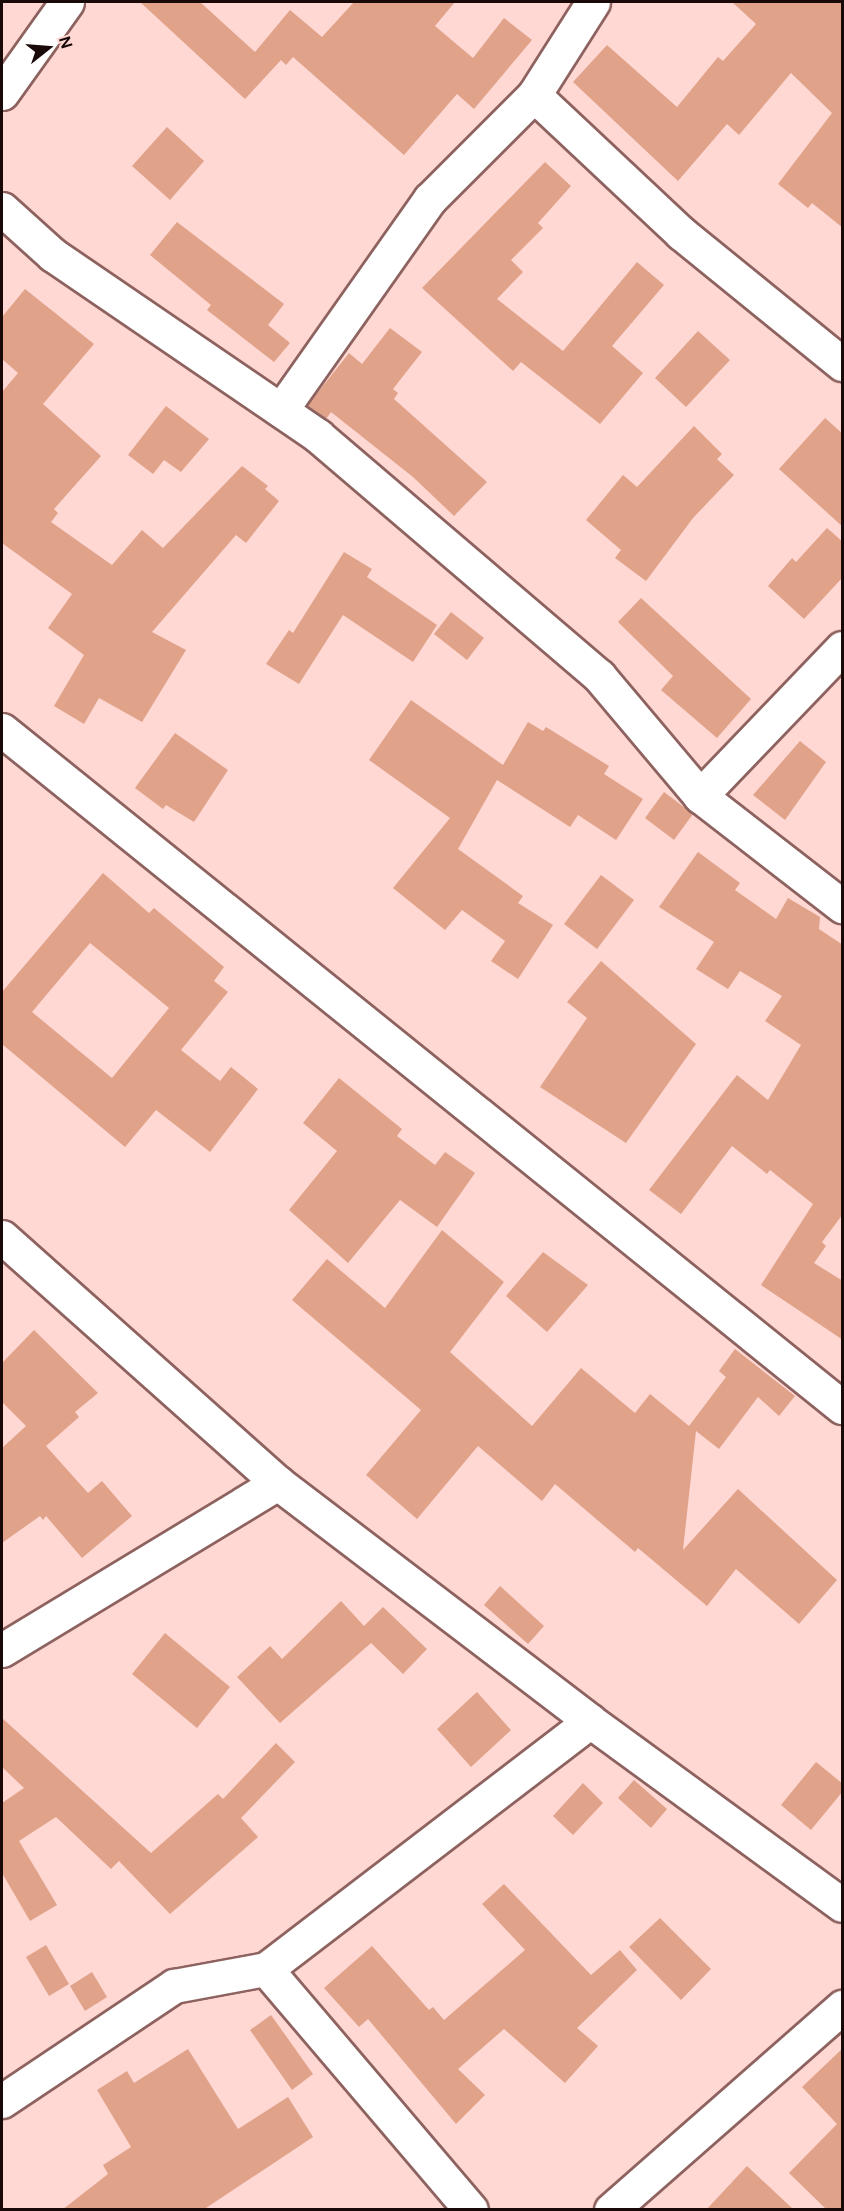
<!DOCTYPE html>
<style>
body{margin:0}
#map{position:relative;width:844px;height:2211px;overflow:hidden;background:#ffd7d3;font-family:"DM Sans",sans-serif}
div>[style]{position:absolute}
.building>*{inset:0;background:#e0a38a}
.roads{filter:drop-shadow(2px 0 #8d625f) drop-shadow(-2px 0 #8d625f) drop-shadow(0 2px #8d625f) drop-shadow(0 -2px #8d625f)}
.minor>*{height:33px;margin:-16.5px;padding:0 16.5px;transform-origin:16.5px;border-radius:16.5px;background:#fff}
span{translate:-50% -50%;white-space:nowrap;text-align:center;line-height:1.15;-webkit-text-stroke:6px #ffd7d3;paint-order:stroke}
.frame{position:absolute;inset:0;border:3px solid #190908;pointer-events:none}
.north{position:absolute;left:18px;top:18px;width:60px;height:60px;-webkit-text-stroke:4px #ffd7d3;paint-order:stroke;rotate:73deg;font-size:16px;font-weight:700;line-height:24px;text-align:center;color:#190908}
.north::after{content:'';display:block;margin:auto;width:21px;height:27px;background:#190908;clip-path:polygon(50% 0,100% 100%,50% 72%,0 100%)}
</style>
<div id="map">
<div class="building">
<i style="clip-path:polygon(140px 2px,200px 2px,255px 52px,290px 10px,322px 37px,354px 2px,455px 2px,435px 26px,473px 58px,504px 18px,532px 40px,474px 109px,457px 94px,404px 155px,293px 57px,286px 65px,281px 60px,245px 99px)"></i>
<i style="clip-path:polygon(732px 2px,843px 2px,843px 228px,812px 203px,808px 208px,778px 184px,832px 113px,791px 73px,739px 135px,727px 124px,678px 181px,573px 82px,607px 45px,677px 107px,718px 57px,723px 61px,756px 24px)"></i>
<i style="clip-path:polygon(167px 127px,204px 161px,170px 200px,132px 166px)"></i>
<i style="clip-path:polygon(545px 162px,571px 186px,538px 223px,543px 228px,511px 260px,523px 272px,497px 299px,563px 351px,637px 262px,664px 285px,612px 346px,643px 373px,600px 424px,521px 362px,513px 371px,422px 288px)"></i>
<i style="clip-path:polygon(177px 222px,284px 304px,268px 325px,290px 343px,274px 362px,207px 310px,211px 305px,150px 255px)"></i>
<i style="clip-path:polygon(25px 289px,94px 344px,43px 404px,101px 456px,54px 509px,58px 513px,51px 522px,112px 565px,142px 530px,163px 548px,242px 466px,268px 486px,265px 489px,279px 501px,246px 543px,236px 535px,152px 632px,186px 650px,142px 722px,99px 698px,84px 724px,54px 706px,84px 655px,48px 628px,72px 594px,2px 543px,2px 392px,18px 373px,2px 359px,2px 317px)"></i>
<i style="clip-path:polygon(390px 328px,422px 352px,393px 389px,398px 393px,394px 399px,487px 482px,454px 516px,413px 477px,331px 412px,326px 419px,307px 406px,349px 353px,362px 364px)"></i>
<i style="clip-path:polygon(698px 331px,730px 360px,686px 407px,655px 378px)"></i>
<i style="clip-path:polygon(166px 406px,209px 439px,181px 472px,164px 460px,153px 474px,128px 455px)"></i>
<i style="clip-path:polygon(825px 418px,843px 434px,843px 527px,779px 469px)"></i>
<i style="clip-path:polygon(694px 426px,722px 454px,717px 459px,734px 475px,693px 518px,646px 581px,615px 558px,621px 550px,586px 520px,623px 475px,637px 487px)"></i>
<i style="clip-path:polygon(827px 528px,843px 542px,843px 577px,804px 619px,768px 586px,792px 558px,796px 562px)"></i>
<i style="clip-path:polygon(344px 552px,372px 569px,367px 577px,437px 625px,413px 662px,343px 615px,299px 684px,266px 664px,289px 630px,293px 633px)"></i>
<i style="clip-path:polygon(641px 598px,751px 699px,717px 738px,661px 690px,673px 676px,618px 622px)"></i>
<i style="clip-path:polygon(451px 612px,484px 638px,467px 660px,434px 634px)"></i>
<i style="clip-path:polygon(411px 700px,503px 765px,528px 722px,543px 731px,546px 727px,609px 766px,604px 774px,643px 799px,616px 840px,578px 815px,570px 827px,497px 780px,458px 849px,523px 896px,518px 903px,553px 925px,518px 979px,491px 961px,505px 941px,462px 910px,445px 930px,393px 888px,450px 818px,369px 760px)"></i>
<i style="clip-path:polygon(175px 733px,228px 770px,194px 822px,166px 805px,163px 809px,135px 788px)"></i>
<i style="clip-path:polygon(800px 741px,826px 762px,785px 820px,753px 795px)"></i>
<i style="clip-path:polygon(664px 792px,693px 814px,674px 840px,645px 818px)"></i>
<i style="clip-path:polygon(698px 852px,740px 883px,735px 890px,776px 919px,788px 898px,820px 917px,819px 929px,843px 945px,843px 1214px,822px 1242px,826px 1246px,814px 1263px,843px 1281px,843px 1340px,761px 1285px,813px 1204px,770px 1170px,767px 1174px,732px 1146px,681px 1214px,649px 1190px,737px 1075px,768px 1100px,801px 1045px,765px 1021px,782px 996px,740px 971px,728px 989px,696px 969px,714px 942px,659px 907px)"></i>
<i style="clip-path:polygon(evenodd,103px 873px,149px 913px,154px 908px,224px 967px,214px 981px,228px 992px,181px 1050px,220px 1081px,231px 1067px,258px 1089px,210px 1152px,156px 1110px,125px 1147px,2px 1044px,2px 992px,103px 873px,90px 943px,169px 1008px,112px 1078px,32px 1012px,90px 943px)"></i>
<i style="clip-path:polygon(601px 875px,634px 900px,597px 949px,564px 924px)"></i>
<i style="clip-path:polygon(601px 961px,696px 1044px,626px 1143px,540px 1087px,587px 1018px,567px 1002px)"></i>
<i style="clip-path:polygon(339px 1078px,402px 1129px,397px 1136px,435px 1165px,445px 1152px,475px 1173px,437px 1227px,400px 1200px,348px 1263px,289px 1210px,337px 1151px,303px 1123px)"></i>
<i style="clip-path:polygon(442px 1230px,504px 1282px,450px 1352px,532px 1426px,581px 1368px,635px 1413px,650px 1394px,689px 1426px,726px 1377px,719px 1371px,735px 1349px,795px 1396px,779px 1416px,758px 1397px,719px 1449px,696px 1431px,683px 1550px,738px 1489px,837px 1580px,799px 1624px,736px 1569px,707px 1606px,638px 1548px,635px 1552px,555px 1484px,542px 1501px,478px 1446px,417px 1519px,366px 1475px,421px 1410px,292px 1300px,327px 1259px,385px 1308px)"></i>
<i style="clip-path:polygon(543px 1252px,588px 1285px,547px 1332px,506px 1296px)"></i>
<i style="clip-path:polygon(34px 1330px,98px 1393px,75px 1412px,79px 1417px,46px 1446px,88px 1493px,102px 1481px,132px 1516px,82px 1558px,46px 1516px,43px 1520px,40px 1516px,2px 1543px,2px 1448px,26px 1426px,2px 1402px,2px 1363px)"></i>
<i style="clip-path:polygon(500px 1586px,544px 1626px,528px 1644px,484px 1605px)"></i>
<i style="clip-path:polygon(341px 1601px,364px 1626px,383px 1607px,427px 1649px,403px 1674px,371px 1643px,280px 1723px,237px 1677px,270px 1646px,282px 1659px)"></i>
<i style="clip-path:polygon(165px 1633px,230px 1687px,197px 1728px,132px 1674px)"></i>
<i style="clip-path:polygon(477px 1692px,511px 1730px,471px 1767px,437px 1729px)"></i>
<i style="clip-path:polygon(2px 1718px,151px 1853px,218px 1794px,223px 1799px,276px 1743px,295px 1762px,241px 1818px,258px 1837px,170px 1914px,119px 1861px,111px 1869px,56px 1817px,19px 1841px,57px 1905px,30px 1921px,2px 1873px,2px 1803px,24px 1788px,2px 1767px)"></i>
<i style="clip-path:polygon(816px 1762px,843px 1784px,843px 1791px,811px 1830px,781px 1805px)"></i>
<i style="clip-path:polygon(634px 1780px,667px 1809px,651px 1828px,618px 1798px)"></i>
<i style="clip-path:polygon(583px 1783px,603px 1803px,573px 1835px,553px 1816px)"></i>
<i style="clip-path:polygon(504px 1884px,591px 1975px,620px 1950px,637px 1970px,577px 2028px,598px 2046px,565px 2083px,504px 2029px,458px 2069px,485px 2095px,456px 2124px,368px 2019px,359px 2027px,324px 1988px,372px 1946px,429px 2010px,433px 2007px,444px 2020px,525px 1950px,482px 1904px)"></i>
<i style="clip-path:polygon(660px 1918px,711px 1969px,681px 2000px,629px 1947px)"></i>
<i style="clip-path:polygon(46px 1945px,69px 1984px,49px 1996px,26px 1957px)"></i>
<i style="clip-path:polygon(92px 1972px,107px 1997px,85px 2011px,70px 1986px)"></i>
<i style="clip-path:polygon(271px 2015px,313px 2074px,292px 2090px,250px 2030px)"></i>
<i style="clip-path:polygon(843px 2048px,843px 2210px,827px 2210px,789px 2173px,837px 2124px,802px 2087px)"></i>
<i style="clip-path:polygon(188px 2049px,238px 2129px,288px 2097px,313px 2137px,203px 2210px,62px 2210px,108px 2174px,103px 2165px,131px 2147px,97px 2090px,127px 2071px,134px 2083px)"></i>
<i style="clip-path:polygon(747px 2166px,794px 2210px,706px 2210px)"></i>
</div>
<div class="roads">
<div class="minor">
<i style="left:2px;top:93px;width:112px;rotate:-54.5deg"></i>
<i style="left:534px;top:95px;width:202px;rotate:43.2deg"></i>
<i style="left:681px;top:233px;width:208px;rotate:39.1deg"></i>
<i style="left:2px;top:209px;width:69px;rotate:42deg"></i>
<i style="left:53px;top:255px;width:321px;rotate:34.3deg"></i>
<i style="left:318px;top:436px;width:370px;rotate:40.5deg"></i>
<i style="left:599px;top:676px;width:157px;rotate:49.9deg"></i>
<i style="left:700px;top:796px;width:180px;rotate:37.8deg"></i>
<i style="left:281px;top:410px;width:258px;rotate:-54.8deg"></i>
<i style="left:430px;top:199px;width:147px;rotate:-45deg"></i>
<i style="left:534px;top:95px;width:110px;rotate:-57.6deg"></i>
<i style="left:2px;top:730px;width:1079px;rotate:38.87deg"></i>
<i style="left:700px;top:796px;width:205px;rotate:-46.2deg"></i>
<i style="left:2px;top:1237px;width:370px;rotate:41.7deg"></i>
<i style="left:278px;top:1483px;width:392px;rotate:37.3deg"></i>
<i style="left:590px;top:1721px;width:312px;rotate:36.1deg"></i>
<i style="left:2px;top:1650px;width:323px;rotate:-31.2deg"></i>
<i style="left:266px;top:1969px;width:316px;rotate:49.6deg"></i>
<i style="left:2px;top:2101px;width:207px;rotate:-33.8deg"></i>
<i style="left:174px;top:1986px;width:94px;rotate:-10.5deg"></i>
<i style="left:266px;top:1969px;width:408px;rotate:-37.4deg"></i>
<i style="left:611px;top:2210px;width:308px;rotate:-41.3deg"></i>
</div>
</div>
<div class="frame"></div>
<div class="north">N</div>
</div>
